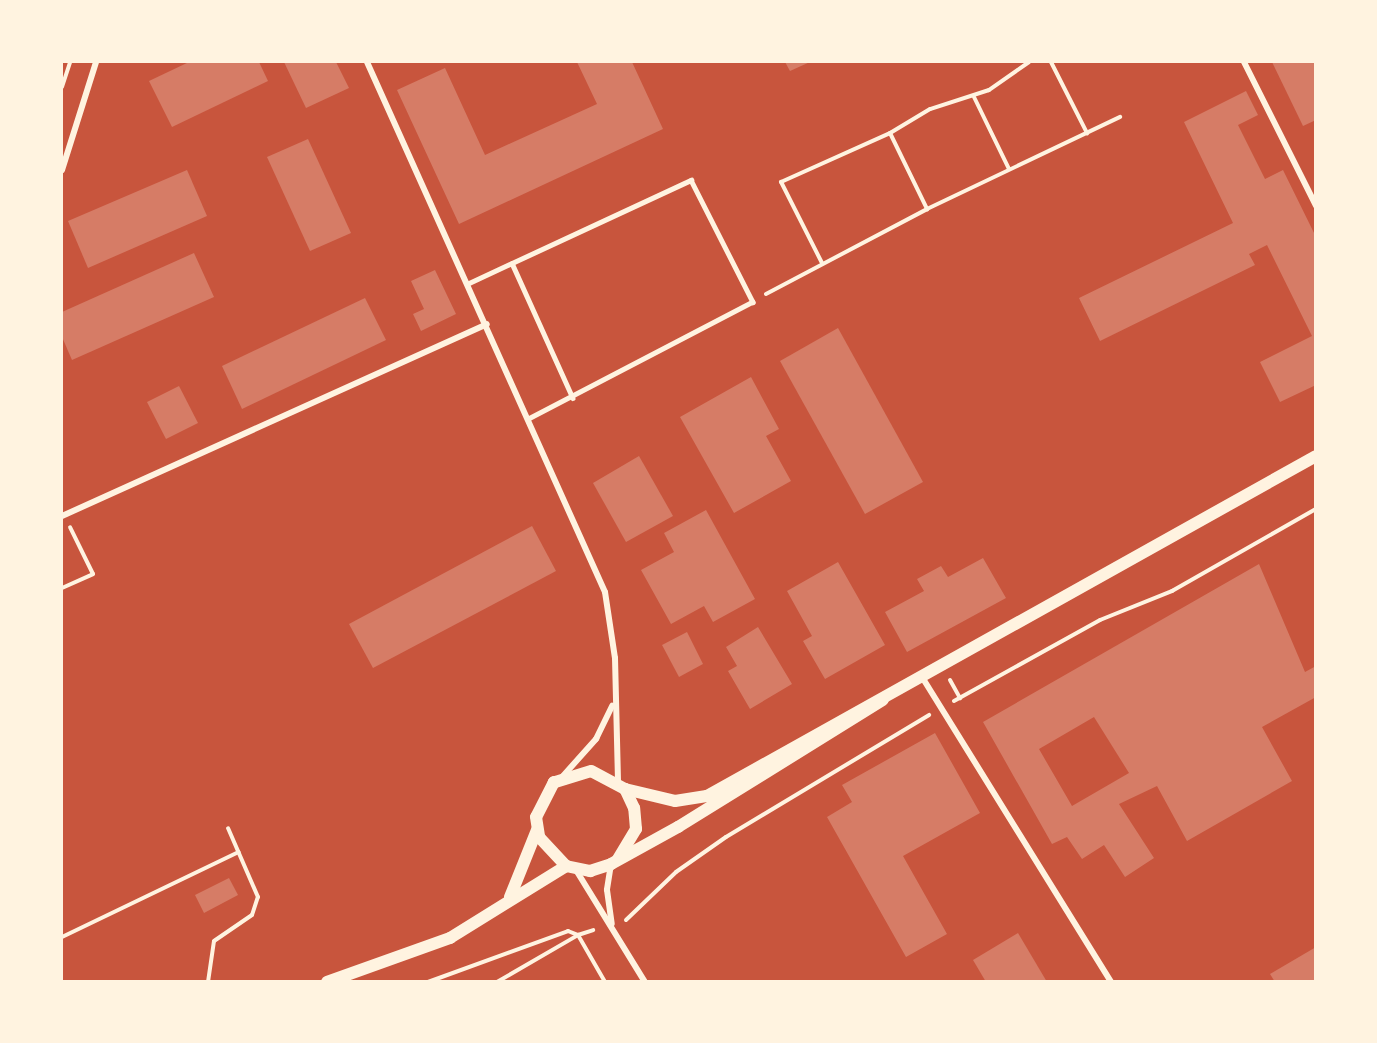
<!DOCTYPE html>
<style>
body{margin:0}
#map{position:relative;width:1377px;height:1043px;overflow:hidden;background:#c8553d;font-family:"Archivo Narrow",sans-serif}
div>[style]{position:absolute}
.building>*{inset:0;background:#d67c66}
.path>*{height:4px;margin:-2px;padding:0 2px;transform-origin:2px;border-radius:2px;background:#fff3e0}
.service>*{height:4.5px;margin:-2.25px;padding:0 2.25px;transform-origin:2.25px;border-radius:2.25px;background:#fff3e0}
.minor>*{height:6px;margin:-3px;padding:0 3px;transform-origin:3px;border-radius:3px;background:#fff3e0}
.secondary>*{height:12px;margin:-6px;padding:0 6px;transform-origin:6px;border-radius:6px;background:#fff3e0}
span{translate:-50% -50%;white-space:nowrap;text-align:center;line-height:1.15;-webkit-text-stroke:6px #fff3e0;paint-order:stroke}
.frame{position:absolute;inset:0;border:63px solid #fff3e0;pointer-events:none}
</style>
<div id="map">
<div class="building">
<i style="clip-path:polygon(189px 62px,259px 62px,268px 81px,172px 127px,149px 81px)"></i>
<i style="clip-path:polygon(284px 62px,336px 62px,349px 88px,306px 108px)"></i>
<i style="clip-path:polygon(577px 62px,632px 62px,663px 129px,459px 224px,397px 90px,445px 68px,485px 155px,597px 104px)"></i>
<i style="clip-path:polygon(785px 62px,810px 62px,790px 71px)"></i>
<i style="clip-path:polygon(1272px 62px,1316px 62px,1316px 120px,1303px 126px)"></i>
<i style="clip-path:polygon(1246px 91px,1258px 115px,1238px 125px,1265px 179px,1283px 170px,1316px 237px,1316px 385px,1280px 402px,1260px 362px,1312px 336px,1267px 245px,1249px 254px,1255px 265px,1100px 341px,1079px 298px,1233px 223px,1184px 122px)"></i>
<i style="clip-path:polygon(308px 139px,351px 233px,310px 251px,267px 157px)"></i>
<i style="clip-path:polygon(187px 170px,207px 216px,88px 268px,68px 221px)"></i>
<i style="clip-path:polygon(194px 253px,214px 297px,72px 360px,62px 337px,62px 312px)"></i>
<i style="clip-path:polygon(435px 270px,456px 314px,421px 331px,413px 314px,424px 309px,411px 281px)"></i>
<i style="clip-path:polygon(365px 298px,386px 340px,242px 409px,222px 366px)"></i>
<i style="clip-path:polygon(838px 328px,923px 482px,865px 514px,780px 361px)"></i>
<i style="clip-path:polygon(751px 377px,779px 429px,766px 436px,791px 481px,734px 513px,680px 417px)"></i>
<i style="clip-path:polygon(179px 386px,198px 423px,166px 439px,147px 402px)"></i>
<i style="clip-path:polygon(639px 456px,673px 516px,626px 542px,593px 483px)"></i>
<i style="clip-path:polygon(706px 510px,755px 599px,713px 622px,704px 606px,671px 624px,641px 570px,674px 552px,664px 533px)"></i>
<i style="clip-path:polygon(532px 526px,556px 571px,373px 668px,349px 624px)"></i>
<i style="clip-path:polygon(983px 558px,1006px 598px,907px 652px,885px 612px,924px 591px,917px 579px,941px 566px,948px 577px)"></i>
<i style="clip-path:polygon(838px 562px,885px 645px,825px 679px,803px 641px,812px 636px,787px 591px)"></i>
<i style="clip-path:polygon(evenodd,1259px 564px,1305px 672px,1316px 666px,1316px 697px,1262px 727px,1292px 781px,1187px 841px,1157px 786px,1119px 804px,1154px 858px,1125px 877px,1104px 845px,1082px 859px,1067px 837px,1052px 844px,983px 722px,1259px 564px,1094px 717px,1129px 773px,1072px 806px,1039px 749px,1094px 717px)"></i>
<i style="clip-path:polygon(758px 627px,792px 684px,750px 709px,728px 671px,737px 666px,726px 647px)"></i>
<i style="clip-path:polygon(687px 632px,703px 664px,679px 677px,662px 645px)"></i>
<i style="clip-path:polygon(935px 733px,980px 813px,903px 856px,947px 934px,906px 957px,827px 817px,852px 802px,842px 785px)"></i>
<i style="clip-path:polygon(229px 878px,238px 895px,204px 913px,195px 895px)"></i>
<i style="clip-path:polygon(1018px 933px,1047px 982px,986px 982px,973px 960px)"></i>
<i style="clip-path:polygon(1316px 947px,1316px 981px,1275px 982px,1270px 974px)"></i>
</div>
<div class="path">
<i style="left:1029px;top:62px;width:49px;rotate:145deg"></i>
<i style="left:989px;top:90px;width:62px;rotate:162.1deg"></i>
<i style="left:930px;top:109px;width:47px;rotate:149deg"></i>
<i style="left:890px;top:133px;width:85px;rotate:64deg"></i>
<i style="left:927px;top:209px;width:214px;rotate:-25.5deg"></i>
<i style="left:1051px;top:62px;width:80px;rotate:63.1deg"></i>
<i style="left:62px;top:87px;width:26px;rotate:-72deg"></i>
<i style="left:974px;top:97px;width:80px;rotate:64.1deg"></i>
<i style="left:822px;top:263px;width:91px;rotate:-116.8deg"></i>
<i style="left:781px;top:182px;width:120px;rotate:-24.2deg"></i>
<i style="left:766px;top:294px;width:182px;rotate:-27.8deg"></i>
<i style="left:62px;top:588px;width:34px;rotate:-24deg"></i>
<i style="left:93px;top:574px;width:52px;rotate:-116.1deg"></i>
<i style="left:950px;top:680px;width:21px;rotate:61deg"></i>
<i style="left:954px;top:701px;width:167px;rotate:-29deg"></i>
<i style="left:1100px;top:620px;width:78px;rotate:-21.9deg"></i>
<i style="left:1172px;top:591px;width:166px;rotate:-29.7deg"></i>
<i style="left:626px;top:920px;width:69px;rotate:-43.8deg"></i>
<i style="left:676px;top:872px;width:61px;rotate:-35deg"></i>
<i style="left:726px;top:837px;width:237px;rotate:-31deg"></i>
<i style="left:62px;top:937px;width:196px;rotate:-25.7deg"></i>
<i style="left:208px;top:982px;width:41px;rotate:-81.7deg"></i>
<i style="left:214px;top:941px;width:46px;rotate:-34.4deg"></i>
<i style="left:252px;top:915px;width:19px;rotate:-72deg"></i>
<i style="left:258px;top:897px;width:75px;rotate:-113.5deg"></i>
<i style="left:428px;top:982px;width:149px;rotate:-20deg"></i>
<i style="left:568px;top:931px;width:11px;rotate:22deg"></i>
<i style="left:578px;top:935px;width:16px;rotate:-18deg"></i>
<i style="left:497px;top:982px;width:94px;rotate:-30.1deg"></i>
<i style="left:578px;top:935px;width:54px;rotate:60.1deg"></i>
</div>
<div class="service">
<i style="left:512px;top:263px;width:148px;rotate:65.7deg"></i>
<i style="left:469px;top:283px;width:245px;rotate:-24.9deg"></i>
<i style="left:691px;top:180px;width:137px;rotate:63.1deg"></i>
<i style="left:753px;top:302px;width:251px;rotate:152.5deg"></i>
</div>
<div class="minor">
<i style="left:367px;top:62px;width:581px;rotate:65.82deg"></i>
<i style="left:605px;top:592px;width:67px;rotate:81.4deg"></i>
<i style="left:615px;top:658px;width:123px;rotate:88.6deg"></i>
<i style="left:1244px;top:62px;width:161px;rotate:63.4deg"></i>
<i style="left:62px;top:170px;width:113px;rotate:-72.5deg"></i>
<i style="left:62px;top:516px;width:466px;rotate:-24.3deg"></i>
<i style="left:922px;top:677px;width:359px;rotate:58.2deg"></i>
<i style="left:563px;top:776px;width:50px;rotate:-48.3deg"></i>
<i style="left:596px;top:739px;width:37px;rotate:-64deg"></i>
<i style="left:611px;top:864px;width:26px;rotate:99deg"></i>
<i style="left:607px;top:890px;width:34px;rotate:82deg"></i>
<i style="left:576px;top:870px;width:132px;rotate:58.4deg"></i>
</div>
<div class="secondary">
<i style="left:625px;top:789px;width:51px;rotate:13.5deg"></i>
<i style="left:675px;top:801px;width:32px;rotate:-9deg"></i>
<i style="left:707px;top:796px;width:697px;rotate:-29.17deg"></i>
<i style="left:618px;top:859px;width:35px;rotate:-59deg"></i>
<i style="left:636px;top:829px;width:21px;rotate:-95deg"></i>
<i style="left:634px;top:808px;width:21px;rotate:-115deg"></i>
<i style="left:625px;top:789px;width:38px;rotate:-152deg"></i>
<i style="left:591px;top:771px;width:39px;rotate:163deg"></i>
<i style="left:554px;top:782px;width:39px;rotate:117deg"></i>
<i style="left:536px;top:817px;width:20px;rotate:81deg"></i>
<i style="left:539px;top:837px;width:40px;rotate:47deg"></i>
<i style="left:566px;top:866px;width:25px;rotate:12deg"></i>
<i style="left:590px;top:871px;width:22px;rotate:-18deg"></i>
<i style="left:611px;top:864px;width:77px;rotate:-28.9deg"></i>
<i style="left:678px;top:827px;width:241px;rotate:-31.8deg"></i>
<i style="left:510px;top:897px;width:72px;rotate:-68.1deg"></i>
<i style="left:327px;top:982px;width:131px;rotate:-19.7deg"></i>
<i style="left:450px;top:938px;width:137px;rotate:-31.8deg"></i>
</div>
<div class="frame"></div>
</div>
